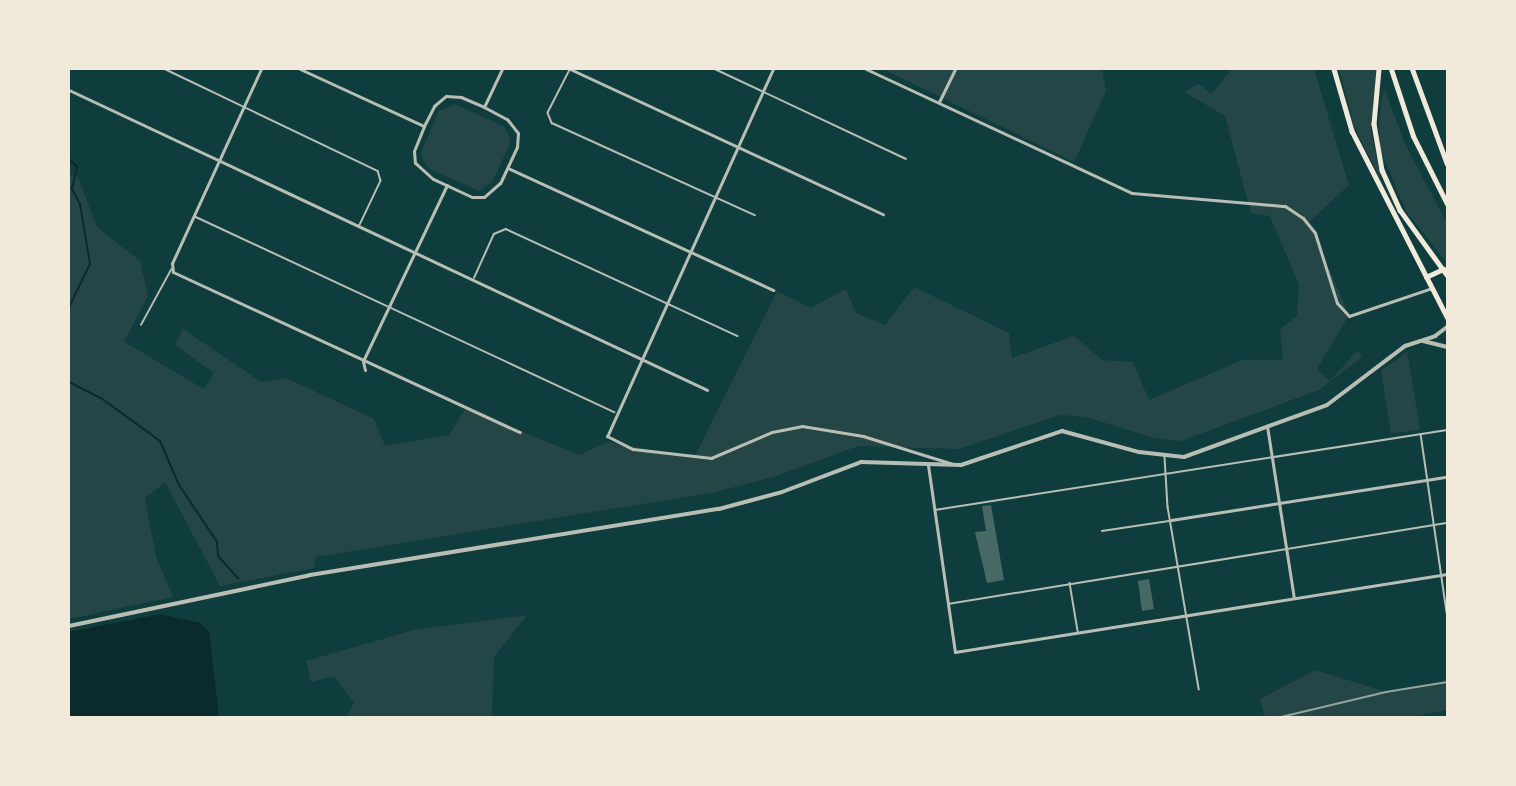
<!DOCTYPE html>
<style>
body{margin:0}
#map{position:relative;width:1516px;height:786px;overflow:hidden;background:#0f3d3e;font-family:Overpass,sans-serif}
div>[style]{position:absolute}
.green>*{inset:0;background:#244646}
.water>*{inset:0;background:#0a2a2b}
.stream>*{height:2px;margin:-1px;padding:0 1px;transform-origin:1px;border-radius:1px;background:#0a2a2b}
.building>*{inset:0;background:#486865}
.service>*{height:1.5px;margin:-0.75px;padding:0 0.75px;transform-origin:0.75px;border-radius:0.75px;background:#b8beb3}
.minor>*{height:3px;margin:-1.5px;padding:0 1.5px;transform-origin:1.5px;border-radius:1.5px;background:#b8beb3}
.tertiary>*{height:4px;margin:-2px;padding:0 2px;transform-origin:2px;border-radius:2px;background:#b8beb3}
.primary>*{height:4.5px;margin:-2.25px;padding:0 2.25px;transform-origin:2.25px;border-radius:2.25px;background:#f1e9da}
.trunk>*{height:5px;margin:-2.5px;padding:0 2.5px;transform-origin:2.5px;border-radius:2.5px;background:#f1e9da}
.rail>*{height:2px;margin:-1px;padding:0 1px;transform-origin:1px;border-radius:1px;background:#97a49c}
span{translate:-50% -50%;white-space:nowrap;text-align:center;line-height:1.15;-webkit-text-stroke:5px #f1e9da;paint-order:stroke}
.frame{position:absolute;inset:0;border:70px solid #f1e9da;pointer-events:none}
</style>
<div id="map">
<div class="green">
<i style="clip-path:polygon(883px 69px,1102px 69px,1106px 91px,1074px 162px)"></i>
<i style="clip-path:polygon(1232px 69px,1314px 69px,1349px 185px,1309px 222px,1349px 315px,1317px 369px,1330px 381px,1358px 350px,1362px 357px,1319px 390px,1181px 441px,1154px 438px,1086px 417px,1060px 415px,959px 449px,858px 446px,776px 476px,716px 492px,315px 557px,314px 568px,220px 586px,165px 482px,145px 498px,156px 557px,173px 597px,69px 619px,69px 175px,77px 175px,97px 227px,140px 261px,148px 296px,124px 342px,204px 389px,214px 373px,175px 345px,183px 329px,261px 382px,286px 378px,374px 419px,385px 446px,449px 435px,466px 408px,579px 455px,608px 442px,694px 458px,777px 291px,811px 308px,846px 289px,856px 313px,885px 325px,914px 287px,1009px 333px,1012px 358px,1074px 336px,1102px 360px,1133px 362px,1149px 400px,1242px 360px,1283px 360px,1280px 329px,1297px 316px,1299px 285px,1270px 216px,1251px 213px,1225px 116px,1184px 92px,1199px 84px,1211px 94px)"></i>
<i style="clip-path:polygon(1339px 69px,1376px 69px,1371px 130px,1381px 180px,1354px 126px)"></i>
<i style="clip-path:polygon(1384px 88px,1405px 144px,1447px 223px,1447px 263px,1406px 211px,1380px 149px,1379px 118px)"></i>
<i style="clip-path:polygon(455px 104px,503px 126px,508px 133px,510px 143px,493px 181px,479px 191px,430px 169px,423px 161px,421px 153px,439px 111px)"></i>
<i style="clip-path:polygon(1407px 352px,1420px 429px,1391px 434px,1381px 371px)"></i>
<i style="clip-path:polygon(527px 615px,494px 657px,492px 717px,347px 717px,354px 703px,334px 676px,311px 682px,306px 661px,414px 630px)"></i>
<i style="clip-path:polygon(1315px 670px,1390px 693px,1447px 682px,1447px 710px,1412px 717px,1265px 717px,1260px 699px)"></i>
</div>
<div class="water">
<i style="clip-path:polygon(161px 614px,200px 623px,209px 631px,219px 717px,69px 717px,69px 632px)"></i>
</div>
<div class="stream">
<i style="left:69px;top:115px;width:23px;rotate:90deg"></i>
<i style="left:69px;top:159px;width:11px;rotate:45deg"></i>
<i style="left:77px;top:167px;width:23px;rotate:103deg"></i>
<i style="left:72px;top:189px;width:17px;rotate:62deg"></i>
<i style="left:80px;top:204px;width:61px;rotate:80.5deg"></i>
<i style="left:90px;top:264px;width:48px;rotate:116deg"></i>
<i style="left:69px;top:382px;width:36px;rotate:27deg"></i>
<i style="left:101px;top:398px;width:73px;rotate:36.1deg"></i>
<i style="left:160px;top:441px;width:48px;rotate:66.6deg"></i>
<i style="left:179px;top:485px;width:69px;rotate:56.3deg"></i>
<i style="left:217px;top:542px;width:14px;rotate:86deg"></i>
<i style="left:218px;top:556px;width:30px;rotate:48deg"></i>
</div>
<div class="building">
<i style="clip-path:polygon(991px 505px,1004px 580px,987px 583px,975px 532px,986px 531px,982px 506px)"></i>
<i style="clip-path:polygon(1149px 579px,1154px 609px,1142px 611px,1138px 581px)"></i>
</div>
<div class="service">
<i style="left:165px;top:69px;width:236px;rotate:25.6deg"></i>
<i style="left:378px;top:171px;width:10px;rotate:73deg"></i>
<i style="left:381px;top:181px;width:49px;rotate:115.5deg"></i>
<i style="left:715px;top:69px;width:211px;rotate:25.2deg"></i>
<i style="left:570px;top:70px;width:48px;rotate:117.1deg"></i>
<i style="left:548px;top:113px;width:11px;rotate:68deg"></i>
<i style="left:552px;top:123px;width:223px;rotate:24.4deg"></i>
<i style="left:194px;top:216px;width:464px;rotate:25deg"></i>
<i style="left:474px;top:278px;width:48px;rotate:-65.6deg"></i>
<i style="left:494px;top:234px;width:13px;rotate:-23deg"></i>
<i style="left:506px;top:229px;width:255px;rotate:24.8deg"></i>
<i style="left:141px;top:325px;width:63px;rotate:-61.4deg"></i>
<i style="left:1421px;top:434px;width:181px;rotate:81.7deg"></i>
<i style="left:1165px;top:457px;width:50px;rotate:86.6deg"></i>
<i style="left:1168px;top:507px;width:185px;rotate:80.3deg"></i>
<i style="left:935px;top:510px;width:518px;rotate:-8.88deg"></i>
<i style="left:1102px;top:531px;width:69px;rotate:-8.4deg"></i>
<i style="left:1070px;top:583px;width:49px;rotate:80.5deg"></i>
<i style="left:948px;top:604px;width:506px;rotate:-9.22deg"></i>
</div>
<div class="minor">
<i style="left:261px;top:69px;width:213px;rotate:114.6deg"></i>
<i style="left:172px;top:263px;width:9px;rotate:84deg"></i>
<i style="left:173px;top:272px;width:382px;rotate:24.8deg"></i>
<i style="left:300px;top:69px;width:136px;rotate:24.7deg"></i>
<i style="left:570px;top:69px;width:345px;rotate:24.9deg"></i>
<i style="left:773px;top:69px;width:403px;rotate:114.3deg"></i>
<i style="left:607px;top:436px;width:29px;rotate:27deg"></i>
<i style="left:633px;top:449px;width:79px;rotate:6.6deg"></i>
<i style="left:711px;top:458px;width:66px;rotate:-23.1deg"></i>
<i style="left:772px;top:432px;width:31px;rotate:-11deg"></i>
<i style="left:802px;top:426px;width:62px;rotate:9.3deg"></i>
<i style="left:863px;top:436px;width:94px;rotate:17.3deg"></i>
<i style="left:866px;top:69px;width:293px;rotate:25deg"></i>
<i style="left:1132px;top:193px;width:154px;rotate:4.9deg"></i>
<i style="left:1285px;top:206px;width:22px;rotate:34deg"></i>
<i style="left:1303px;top:218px;width:19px;rotate:51deg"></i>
<i style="left:1315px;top:233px;width:73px;rotate:72.6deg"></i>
<i style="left:1337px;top:303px;width:18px;rotate:47deg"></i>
<i style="left:1349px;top:316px;width:88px;rotate:-18.6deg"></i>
<i style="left:69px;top:90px;width:705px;rotate:25.18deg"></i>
<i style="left:446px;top:96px;width:15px;rotate:4deg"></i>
<i style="left:461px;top:97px;width:25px;rotate:23deg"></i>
<i style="left:484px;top:107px;width:26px;rotate:28deg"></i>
<i style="left:507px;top:119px;width:18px;rotate:52deg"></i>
<i style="left:518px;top:133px;width:14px;rotate:94deg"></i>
<i style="left:517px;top:147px;width:40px;rotate:115deg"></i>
<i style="left:500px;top:183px;width:21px;rotate:139deg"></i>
<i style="left:484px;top:197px;width:12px;rotate:180deg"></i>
<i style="left:472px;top:197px;width:43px;rotate:-155.2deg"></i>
<i style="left:433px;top:179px;width:24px;rotate:-138deg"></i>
<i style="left:415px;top:163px;width:12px;rotate:-95deg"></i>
<i style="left:414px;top:151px;width:27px;rotate:-68deg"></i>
<i style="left:424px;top:126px;width:22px;rotate:-63deg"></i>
<i style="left:434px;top:106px;width:16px;rotate:-40deg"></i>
<i style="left:939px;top:102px;width:37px;rotate:-64deg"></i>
<i style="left:484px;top:107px;width:42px;rotate:-64.7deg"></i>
<i style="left:508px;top:168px;width:292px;rotate:24.7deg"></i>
<i style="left:365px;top:370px;width:9px;rotate:-103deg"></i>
<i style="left:363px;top:361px;width:195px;rotate:-64.5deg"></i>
<i style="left:1267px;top:426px;width:174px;rotate:81.1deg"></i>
<i style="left:928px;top:465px;width:189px;rotate:81.8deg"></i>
<i style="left:955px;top:652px;width:498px;rotate:-9deg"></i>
<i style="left:1171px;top:520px;width:279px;rotate:-8.9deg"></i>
</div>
<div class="tertiary">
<i style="left:1423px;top:341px;width:25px;rotate:14deg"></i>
<i style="left:69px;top:626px;width:246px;rotate:-11.9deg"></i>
<i style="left:310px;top:575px;width:414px;rotate:-9.2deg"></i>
<i style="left:719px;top:509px;width:65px;rotate:-15.1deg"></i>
<i style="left:782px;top:492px;width:85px;rotate:-20.8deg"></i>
<i style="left:861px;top:462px;width:100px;rotate:1.7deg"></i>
<i style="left:961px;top:465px;width:107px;rotate:-18.6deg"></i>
<i style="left:1062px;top:431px;width:80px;rotate:15.3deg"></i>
<i style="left:1139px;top:452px;width:45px;rotate:6.3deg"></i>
<i style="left:1184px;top:457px;width:152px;rotate:-20deg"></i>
<i style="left:1327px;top:405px;width:98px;rotate:-37.1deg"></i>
<i style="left:1405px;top:346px;width:32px;rotate:-18deg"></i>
<i style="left:1435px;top:336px;width:15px;rotate:-37deg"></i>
</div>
<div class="primary">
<i style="left:1334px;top:69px;width:65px;rotate:73.8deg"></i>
<i style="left:1352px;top:131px;width:209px;rotate:62.9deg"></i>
<i style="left:1379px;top:69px;width:55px;rotate:95.2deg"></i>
<i style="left:1374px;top:124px;width:47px;rotate:80.1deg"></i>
<i style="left:1382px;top:170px;width:44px;rotate:65.8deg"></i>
<i style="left:1400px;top:210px;width:80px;rotate:54.1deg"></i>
<i style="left:1426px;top:277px;width:19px;rotate:-25deg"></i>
</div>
<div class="trunk">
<i style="left:1391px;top:69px;width:71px;rotate:71.8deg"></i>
<i style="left:1413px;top:136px;width:76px;rotate:63.4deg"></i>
<i style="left:1412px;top:69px;width:101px;rotate:69.8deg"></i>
</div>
<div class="rail">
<i style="left:1281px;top:717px;width:108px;rotate:-13.4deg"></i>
<i style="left:1386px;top:692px;width:62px;rotate:-9.3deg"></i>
</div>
<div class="frame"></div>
</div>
